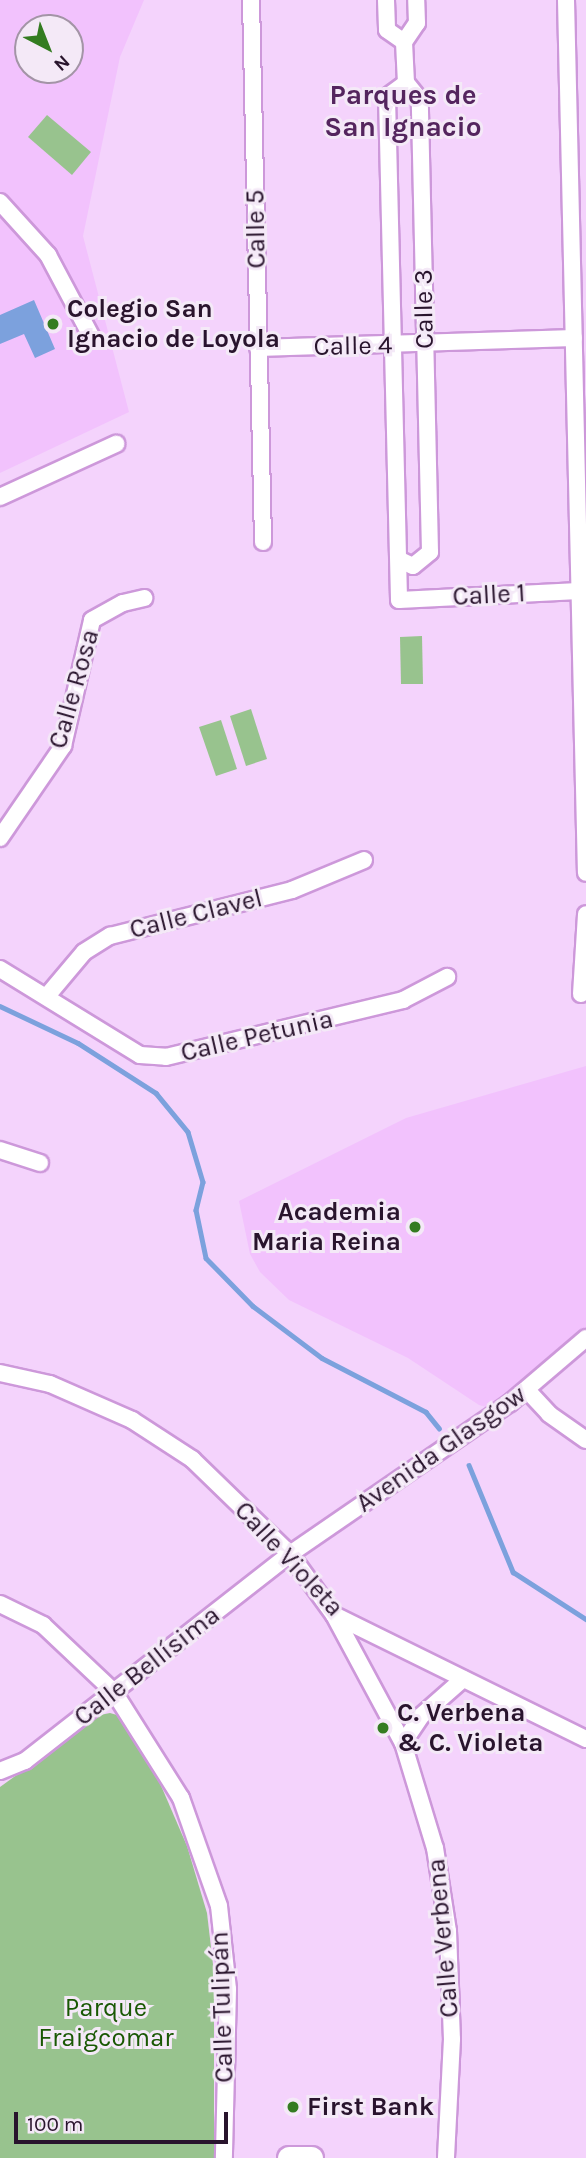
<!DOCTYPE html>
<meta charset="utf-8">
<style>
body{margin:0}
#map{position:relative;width:586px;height:2158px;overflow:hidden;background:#f4d3fc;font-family:Karla,sans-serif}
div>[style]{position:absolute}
.built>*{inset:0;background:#f2c2fd}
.green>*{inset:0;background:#98c38e}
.water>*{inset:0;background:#7ca1dd}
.stream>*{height:4.5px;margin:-2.25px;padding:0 2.25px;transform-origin:2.25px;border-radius:2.25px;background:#7ca1dd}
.roads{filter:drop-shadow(2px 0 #cd98da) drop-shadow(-2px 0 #cd98da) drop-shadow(0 2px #cd98da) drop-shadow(0 -2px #cd98da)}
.street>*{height:16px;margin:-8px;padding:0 8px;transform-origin:8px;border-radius:8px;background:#fff}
.secondary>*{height:23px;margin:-11.5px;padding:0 11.5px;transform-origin:11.5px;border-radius:11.5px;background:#fff}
.dots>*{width:19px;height:19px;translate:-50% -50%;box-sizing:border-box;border:4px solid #f4e9f7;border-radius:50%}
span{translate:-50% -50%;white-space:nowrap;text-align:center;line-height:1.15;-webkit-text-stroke:6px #f4e9f7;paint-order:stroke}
.street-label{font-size:26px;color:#29142d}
.poi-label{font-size:26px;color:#29142d;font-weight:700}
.left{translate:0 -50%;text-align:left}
.right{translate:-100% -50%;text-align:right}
.park-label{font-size:26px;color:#195803}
.neighbourhood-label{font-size:28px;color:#54255e;font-weight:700}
.north{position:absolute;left:14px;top:14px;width:70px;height:70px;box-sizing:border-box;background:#f4e9f7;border:2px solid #a394a6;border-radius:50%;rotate:138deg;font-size:19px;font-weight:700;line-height:28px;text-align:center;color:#29142d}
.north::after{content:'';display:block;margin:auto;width:24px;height:32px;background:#347c21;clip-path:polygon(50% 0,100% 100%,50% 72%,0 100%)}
.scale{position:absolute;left:14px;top:2112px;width:214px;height:32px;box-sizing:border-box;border:4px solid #29142d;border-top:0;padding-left:9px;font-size:21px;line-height:24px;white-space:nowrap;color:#29142d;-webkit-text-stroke:5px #f4e9f7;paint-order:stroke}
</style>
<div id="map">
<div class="built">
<i style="clip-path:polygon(evenodd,0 0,144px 0,120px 57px,83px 236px,129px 412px,0 473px,0 0,28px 28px,70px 28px,70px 70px,28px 70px,28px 28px)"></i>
<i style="clip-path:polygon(586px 1066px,586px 1332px,493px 1409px,479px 1405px,408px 1358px,289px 1300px,260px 1272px,250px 1254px,239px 1201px,406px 1118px)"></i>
</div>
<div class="green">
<i style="clip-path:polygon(47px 115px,91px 152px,72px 175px,28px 137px)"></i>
<i style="clip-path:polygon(422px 636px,423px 684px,401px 684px,400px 637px)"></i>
<i style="clip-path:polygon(251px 709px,267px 759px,246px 766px,230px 716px)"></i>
<i style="clip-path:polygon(221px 720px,237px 769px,216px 776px,199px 727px)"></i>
<i style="clip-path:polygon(110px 1713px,117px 1715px,159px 1781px,187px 1846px,207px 1913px,214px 1973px,214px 2158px,0 2158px,0 1787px,100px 1715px)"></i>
</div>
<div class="water">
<i style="clip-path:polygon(34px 300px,55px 349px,35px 358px,24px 334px,0 344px,0 315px)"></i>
</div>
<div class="stream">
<i style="left:0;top:1006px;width:86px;rotate:25.4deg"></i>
<i style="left:78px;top:1043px;width:93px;rotate:32.7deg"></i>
<i style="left:156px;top:1093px;width:50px;rotate:50.6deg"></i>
<i style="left:188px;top:1132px;width:52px;rotate:73.3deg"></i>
<i style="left:203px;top:1182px;width:29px;rotate:104deg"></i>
<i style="left:196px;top:1210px;width:49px;rotate:78.2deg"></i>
<i style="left:206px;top:1258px;width:67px;rotate:45.6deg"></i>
<i style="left:253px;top:1306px;width:86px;rotate:37deg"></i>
<i style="left:322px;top:1358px;width:117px;rotate:27.4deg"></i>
<i style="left:426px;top:1412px;width:21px;rotate:51deg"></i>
<i style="left:469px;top:1465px;width:116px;rotate:67.6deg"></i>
<i style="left:513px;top:1572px;width:87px;rotate:32.8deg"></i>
</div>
<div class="roads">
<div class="street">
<i style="left:251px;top:0;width:542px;rotate:88.73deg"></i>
<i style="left:386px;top:0;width:30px;rotate:88deg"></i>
<i style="left:387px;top:30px;width:21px;rotate:35deg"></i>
<i style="left:566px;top:0;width:873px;rotate:88.69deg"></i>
<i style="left:406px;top:83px;width:24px;rotate:144deg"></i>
<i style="left:387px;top:97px;width:503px;rotate:88.63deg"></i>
<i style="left:399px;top:600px;width:180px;rotate:-2.9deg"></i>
<i style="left:0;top:202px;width:72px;rotate:47.8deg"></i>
<i style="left:48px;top:255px;width:92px;rotate:62deg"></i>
<i style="left:258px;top:348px;width:316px;rotate:-1.8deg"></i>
<i style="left:0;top:497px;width:128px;rotate:-24.6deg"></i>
<i style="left:400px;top:560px;width:14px;rotate:25deg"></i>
<i style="left:413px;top:566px;width:22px;rotate:-39deg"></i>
<i style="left:430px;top:552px;width:452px;rotate:-91.3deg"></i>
<i style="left:420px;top:100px;width:22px;rotate:-129deg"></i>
<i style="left:406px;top:83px;width:41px;rotate:-92.8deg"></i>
<i style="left:404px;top:42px;width:23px;rotate:-56deg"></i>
<i style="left:417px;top:23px;width:23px;rotate:-92deg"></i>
<i style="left:0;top:838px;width:112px;rotate:-55.6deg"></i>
<i style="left:63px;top:746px;width:129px;rotate:-77deg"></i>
<i style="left:92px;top:620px;width:35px;rotate:-29deg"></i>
<i style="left:123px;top:603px;width:22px;rotate:-13deg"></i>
<i style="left:0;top:969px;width:164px;rotate:31.6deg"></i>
<i style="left:140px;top:1055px;width:26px;rotate:4deg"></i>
<i style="left:166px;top:1057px;width:244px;rotate:-13.5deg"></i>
<i style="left:403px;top:1000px;width:50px;rotate:-27.6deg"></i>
<i style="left:581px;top:994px;width:80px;rotate:-86.4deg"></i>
<i style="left:47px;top:996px;width:57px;rotate:-49.9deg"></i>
<i style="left:84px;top:952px;width:31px;rotate:-32deg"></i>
<i style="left:110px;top:936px;width:188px;rotate:-14.2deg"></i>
<i style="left:292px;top:890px;width:78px;rotate:-22.6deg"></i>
<i style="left:0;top:1150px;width:42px;rotate:18deg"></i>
<i style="left:0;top:1373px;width:51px;rotate:12.4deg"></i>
<i style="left:50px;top:1384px;width:90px;rotate:23.7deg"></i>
<i style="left:132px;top:1420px;width:72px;rotate:33deg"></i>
<i style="left:192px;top:1459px;width:136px;rotate:44.1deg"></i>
<i style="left:290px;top:1554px;width:75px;rotate:54.2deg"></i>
<i style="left:334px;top:1615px;width:281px;rotate:26.2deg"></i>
<i style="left:527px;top:1390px;width:33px;rotate:47deg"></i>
<i style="left:549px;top:1414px;width:45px;rotate:35.1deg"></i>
<i style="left:0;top:1604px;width:48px;rotate:26deg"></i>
<i style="left:43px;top:1625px;width:98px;rotate:43.3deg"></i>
<i style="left:114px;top:1692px;width:125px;rotate:57.7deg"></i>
<i style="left:181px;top:1798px;width:114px;rotate:70.6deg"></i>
<i style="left:219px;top:1906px;width:83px;rotate:83.8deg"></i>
<i style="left:228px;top:1989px;width:169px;rotate:91.4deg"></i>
<i style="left:334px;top:1615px;width:145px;rotate:61.7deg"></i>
<i style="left:403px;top:1743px;width:110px;rotate:73.1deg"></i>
<i style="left:435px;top:1848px;width:84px;rotate:81.1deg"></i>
<i style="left:448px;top:1931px;width:108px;rotate:87.9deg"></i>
<i style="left:452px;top:2039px;width:119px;rotate:92.9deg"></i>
<i style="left:403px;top:1743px;width:32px;rotate:-56deg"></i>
<i style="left:421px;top:1716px;width:56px;rotate:-41.4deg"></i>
<i style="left:0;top:1771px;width:27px;rotate:-22deg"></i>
<i style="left:25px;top:1761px;width:336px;rotate:-38deg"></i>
<i style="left:290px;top:1554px;width:267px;rotate:-34.5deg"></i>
<i style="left:510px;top:1403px;width:100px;rotate:-40.5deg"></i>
</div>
<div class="secondary">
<i style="left:289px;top:2158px;width:22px"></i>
</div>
</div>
<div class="dots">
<i style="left:53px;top:324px;background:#347c21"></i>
<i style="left:415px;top:1227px;background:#347c21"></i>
<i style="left:383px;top:1728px;background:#347c21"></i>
<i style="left:293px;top:2107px;background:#347c21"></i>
</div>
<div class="street-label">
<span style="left:256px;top:229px;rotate:-91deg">Calle 5</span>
<span style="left:424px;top:309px;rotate:-91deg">Calle 3</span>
<span style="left:353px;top:346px;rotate:-1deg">Calle 4</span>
<span style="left:489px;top:595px;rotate:-3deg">Calle 1</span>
<span style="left:74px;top:689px;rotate:-74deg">Calle Rosa</span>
<span style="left:196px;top:914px;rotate:-14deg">Calle Clavel</span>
<span style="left:257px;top:1036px;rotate:-13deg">Calle Petunia</span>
<span style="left:441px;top:1449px;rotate:-35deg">Avenida Glasgow</span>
<span style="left:289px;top:1559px;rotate:47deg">Calle Violeta</span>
<span style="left:147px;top:1666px;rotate:-38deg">Calle Bellísima</span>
<span style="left:443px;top:1938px;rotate:-95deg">Calle Verbena</span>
<span style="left:222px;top:2007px;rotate:-92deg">Calle Tulipán</span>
</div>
<div class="poi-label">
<span class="left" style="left:67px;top:324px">Colegio San<br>Ignacio de Loyola</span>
<span class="right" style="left:401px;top:1227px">Academia<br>Maria Reina</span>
<span class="left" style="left:397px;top:1728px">C. Verbena<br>&amp; C. Violeta</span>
<span class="left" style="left:307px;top:2107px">First Bank</span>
</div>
<div class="park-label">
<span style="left:106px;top:2023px">Parque<br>Fraigcomar</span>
</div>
<div class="neighbourhood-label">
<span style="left:403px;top:111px">Parques de<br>San Ignacio</span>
</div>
<div class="north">N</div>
<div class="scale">100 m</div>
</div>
